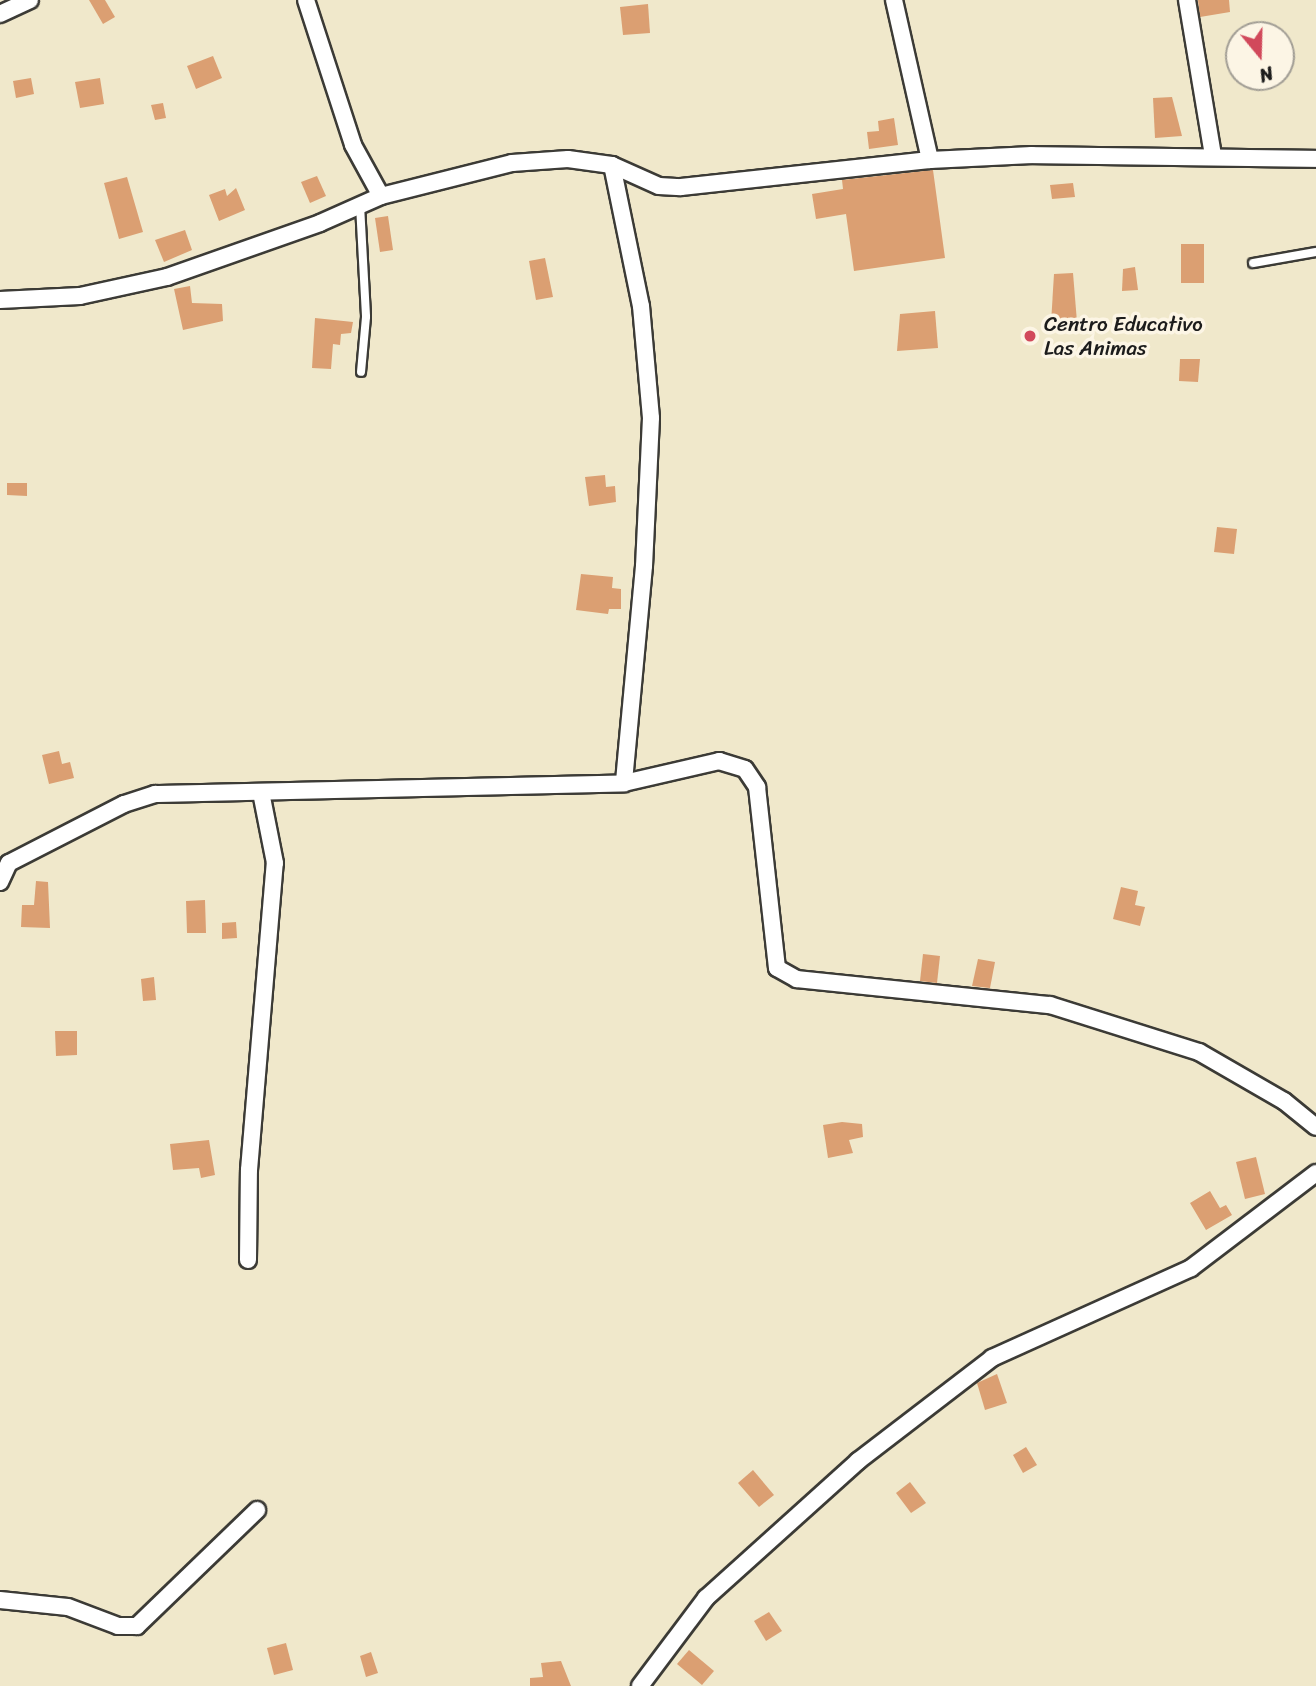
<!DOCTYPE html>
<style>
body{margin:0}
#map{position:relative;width:1316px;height:1686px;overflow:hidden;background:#f0e8cb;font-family:Sriracha,sans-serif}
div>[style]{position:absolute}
.building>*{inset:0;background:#db9f72}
.roads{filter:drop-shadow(2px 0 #3c3b36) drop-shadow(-2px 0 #3c3b36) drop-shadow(0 2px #3c3b36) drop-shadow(0 -2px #3c3b36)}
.service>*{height:8px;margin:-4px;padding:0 4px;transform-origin:4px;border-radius:4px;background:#fff}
.minor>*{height:16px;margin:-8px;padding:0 8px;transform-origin:8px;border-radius:8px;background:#fff}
.dots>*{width:19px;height:19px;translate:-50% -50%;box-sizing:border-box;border:4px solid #fcf5e5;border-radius:50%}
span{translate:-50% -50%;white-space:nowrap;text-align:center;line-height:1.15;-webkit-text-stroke:7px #fcf5e5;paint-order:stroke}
.poi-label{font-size:21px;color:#1c1c1c}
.left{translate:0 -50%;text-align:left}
.north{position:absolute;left:1225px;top:21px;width:70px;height:70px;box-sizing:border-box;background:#fcf5e5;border:2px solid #a29e95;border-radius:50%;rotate:161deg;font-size:19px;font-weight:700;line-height:28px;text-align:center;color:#1c1c1c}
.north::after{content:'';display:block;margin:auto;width:24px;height:32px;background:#d1495b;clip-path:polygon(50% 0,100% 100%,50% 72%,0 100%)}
</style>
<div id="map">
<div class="building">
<i style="clip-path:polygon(89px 0,105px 0,115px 17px,103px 24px)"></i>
<i style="clip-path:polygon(1198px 0,1229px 0,1230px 12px,1200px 17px)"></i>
<i style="clip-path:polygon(648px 4px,650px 33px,623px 35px,620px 7px)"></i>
<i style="clip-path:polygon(213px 56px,222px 78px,196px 89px,187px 66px)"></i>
<i style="clip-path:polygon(31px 78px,34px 94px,16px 98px,13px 81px)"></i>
<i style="clip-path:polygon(100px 78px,104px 104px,80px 108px,75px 82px)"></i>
<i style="clip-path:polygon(1172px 97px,1182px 136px,1155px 138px,1153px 98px)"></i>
<i style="clip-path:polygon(163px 103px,166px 118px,155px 120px,151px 105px)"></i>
<i style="clip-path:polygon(894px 118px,898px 145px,869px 149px,867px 132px,879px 131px,878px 121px)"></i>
<i style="clip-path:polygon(933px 170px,945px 258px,854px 271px,846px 214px,816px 219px,812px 194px,843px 189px,842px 180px)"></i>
<i style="clip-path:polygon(317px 176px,326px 196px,310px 203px,301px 182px)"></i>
<i style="clip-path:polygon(127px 177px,143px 232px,119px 239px,104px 183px)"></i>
<i style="clip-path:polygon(1073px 183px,1075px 197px,1052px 199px,1050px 185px)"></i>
<i style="clip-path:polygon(236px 188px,245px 210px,219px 221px,209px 195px,225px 189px,227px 196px)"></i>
<i style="clip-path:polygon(388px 216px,393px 250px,380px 252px,375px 218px)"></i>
<i style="clip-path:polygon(185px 230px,192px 250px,164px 262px,155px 240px)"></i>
<i style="clip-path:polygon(1181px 244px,1204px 244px,1204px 283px,1181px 283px)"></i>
<i style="clip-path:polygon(545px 258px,553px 297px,536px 300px,529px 261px)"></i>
<i style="clip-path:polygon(1135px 267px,1138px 290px,1122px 291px,1123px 269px)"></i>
<i style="clip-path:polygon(1073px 273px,1077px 322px,1051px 323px,1054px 274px)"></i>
<i style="clip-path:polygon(190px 286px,192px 303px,222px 304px,223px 321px,183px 330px,174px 289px)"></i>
<i style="clip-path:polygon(935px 311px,938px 348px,897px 351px,900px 314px)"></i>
<i style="clip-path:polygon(315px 318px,353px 322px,351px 333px,341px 334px,340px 345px,333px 344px,331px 369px,312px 368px)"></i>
<i style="clip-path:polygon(1180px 359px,1200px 359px,1198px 382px,1179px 381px)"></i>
<i style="clip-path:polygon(605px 475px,606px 487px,615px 486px,616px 502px,589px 506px,585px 477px)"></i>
<i style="clip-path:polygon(7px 483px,27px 483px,27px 496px,7px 495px)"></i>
<i style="clip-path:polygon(1217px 527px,1237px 529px,1234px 554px,1214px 552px)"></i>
<i style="clip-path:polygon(581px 574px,613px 577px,612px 588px,621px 589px,621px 609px,609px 609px,608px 614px,576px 610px)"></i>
<i style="clip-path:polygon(59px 751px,62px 764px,70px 762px,74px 778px,49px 784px,42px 755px)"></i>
<i style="clip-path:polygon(36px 881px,48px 882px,50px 928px,21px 927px,22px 905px,34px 905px)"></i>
<i style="clip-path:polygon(1121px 887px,1138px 891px,1135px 905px,1145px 907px,1140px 926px,1113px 919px)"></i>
<i style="clip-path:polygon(205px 900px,206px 933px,187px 933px,186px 901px)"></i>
<i style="clip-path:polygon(236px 922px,237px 938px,222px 939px,222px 923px)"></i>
<i style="clip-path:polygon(923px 954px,940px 956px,937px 983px,920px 981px)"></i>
<i style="clip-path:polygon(978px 959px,995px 962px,990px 988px,972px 986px)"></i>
<i style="clip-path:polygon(154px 977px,156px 1000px,143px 1001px,141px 979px)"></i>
<i style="clip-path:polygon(55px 1031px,77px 1031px,77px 1055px,56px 1056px)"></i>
<i style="clip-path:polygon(842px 1122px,862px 1124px,863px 1137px,849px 1140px,853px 1153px,828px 1158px,823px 1125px)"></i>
<i style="clip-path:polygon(209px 1140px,215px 1175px,201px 1178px,199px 1168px,173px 1170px,170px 1144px)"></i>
<i style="clip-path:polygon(1256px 1157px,1265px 1194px,1245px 1199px,1236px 1162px)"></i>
<i style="clip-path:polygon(1210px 1191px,1220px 1208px,1226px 1205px,1232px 1215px,1206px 1230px,1190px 1203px)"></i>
<i style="clip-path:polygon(997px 1374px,1007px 1403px,985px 1410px,977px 1383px)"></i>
<i style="clip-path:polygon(1026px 1447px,1037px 1465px,1023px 1473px,1013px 1455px)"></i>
<i style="clip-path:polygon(753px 1470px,774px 1495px,759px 1507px,738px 1483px)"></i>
<i style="clip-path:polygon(910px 1482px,926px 1503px,911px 1513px,896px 1493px)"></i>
<i style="clip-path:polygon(769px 1612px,782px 1631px,766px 1641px,754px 1621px)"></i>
<i style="clip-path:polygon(286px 1643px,293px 1670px,274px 1675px,267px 1648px)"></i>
<i style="clip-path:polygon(689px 1650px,714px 1671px,702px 1685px,677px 1664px)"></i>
<i style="clip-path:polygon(371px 1652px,378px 1673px,366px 1677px,360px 1656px)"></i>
<i style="clip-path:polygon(561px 1661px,571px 1686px,530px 1686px,530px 1678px,543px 1677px,541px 1663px)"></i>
</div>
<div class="roads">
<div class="service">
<i style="left:360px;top:205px;width:112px;rotate:86.9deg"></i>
<i style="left:366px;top:317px;width:55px;rotate:95.2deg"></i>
<i style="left:1253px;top:263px;width:64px;rotate:-9.9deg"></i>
</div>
<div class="minor">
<i style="left:306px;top:0;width:152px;rotate:72deg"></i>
<i style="left:353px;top:145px;width:58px;rotate:61.2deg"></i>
<i style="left:381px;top:196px;width:135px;rotate:-14.1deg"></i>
<i style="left:512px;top:163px;width:56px;rotate:-4.1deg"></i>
<i style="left:568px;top:159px;width:44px;rotate:7.8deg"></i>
<i style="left:612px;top:165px;width:51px;rotate:24.1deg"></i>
<i style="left:659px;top:186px;width:22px;rotate:3deg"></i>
<i style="left:681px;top:187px;width:250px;rotate:-6.2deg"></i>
<i style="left:930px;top:160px;width:102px;rotate:-2.8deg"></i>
<i style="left:1032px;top:155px;width:284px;rotate:0.8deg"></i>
<i style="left:894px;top:0;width:164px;rotate:77.3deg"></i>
<i style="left:1187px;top:0;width:158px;rotate:80.5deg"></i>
<i style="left:0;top:14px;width:33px;rotate:-25deg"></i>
<i style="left:612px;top:165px;width:144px;rotate:78.4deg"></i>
<i style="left:641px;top:306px;width:112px;rotate:84.9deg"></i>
<i style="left:651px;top:418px;width:148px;rotate:92.7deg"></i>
<i style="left:644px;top:566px;width:218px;rotate:95.3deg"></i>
<i style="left:0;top:300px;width:80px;rotate:-2.9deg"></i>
<i style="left:80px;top:296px;width:89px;rotate:-12.3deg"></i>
<i style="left:167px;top:277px;width:162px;rotate:-19.4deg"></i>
<i style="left:320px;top:223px;width:67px;rotate:-23.9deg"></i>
<i style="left:0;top:882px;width:21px;rotate:-65deg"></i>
<i style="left:9px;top:863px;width:129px;rotate:-27.2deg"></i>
<i style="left:124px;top:804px;width:33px;rotate:-18deg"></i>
<i style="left:155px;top:794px;width:469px;rotate:-1.3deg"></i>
<i style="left:624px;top:783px;width:98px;rotate:-13deg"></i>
<i style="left:719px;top:761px;width:27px;rotate:17deg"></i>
<i style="left:745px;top:769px;width:22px;rotate:56deg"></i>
<i style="left:757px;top:787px;width:182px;rotate:83.7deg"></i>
<i style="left:777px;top:968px;width:23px;rotate:29deg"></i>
<i style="left:797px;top:979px;width:254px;rotate:5.9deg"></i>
<i style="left:1050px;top:1005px;width:156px;rotate:17.5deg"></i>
<i style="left:1199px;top:1052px;width:98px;rotate:30deg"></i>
<i style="left:1284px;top:1101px;width:41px;rotate:39.1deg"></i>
<i style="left:248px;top:1260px;width:90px;rotate:-89.4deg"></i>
<i style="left:249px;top:1170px;width:308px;rotate:-85.2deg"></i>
<i style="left:275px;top:863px;width:72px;rotate:-101.2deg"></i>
<i style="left:0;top:1600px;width:68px;rotate:5.9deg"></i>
<i style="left:68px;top:1607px;width:53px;rotate:20.8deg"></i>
<i style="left:118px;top:1626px;width:19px"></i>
<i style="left:137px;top:1626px;width:167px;rotate:-44deg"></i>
<i style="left:640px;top:1686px;width:110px;rotate:-53.1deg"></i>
<i style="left:706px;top:1598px;width:205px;rotate:-42deg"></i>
<i style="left:858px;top:1461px;width:169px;rotate:-37.5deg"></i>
<i style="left:992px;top:1358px;width:218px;rotate:-24.3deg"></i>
<i style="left:1191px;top:1268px;width:157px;rotate:-37.2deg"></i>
</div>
</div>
<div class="dots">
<i style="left:1030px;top:336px;background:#d1495b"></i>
</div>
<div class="poi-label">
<span class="left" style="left:1044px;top:336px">Centro Educativo<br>Las Animas</span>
</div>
<div class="north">N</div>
</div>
